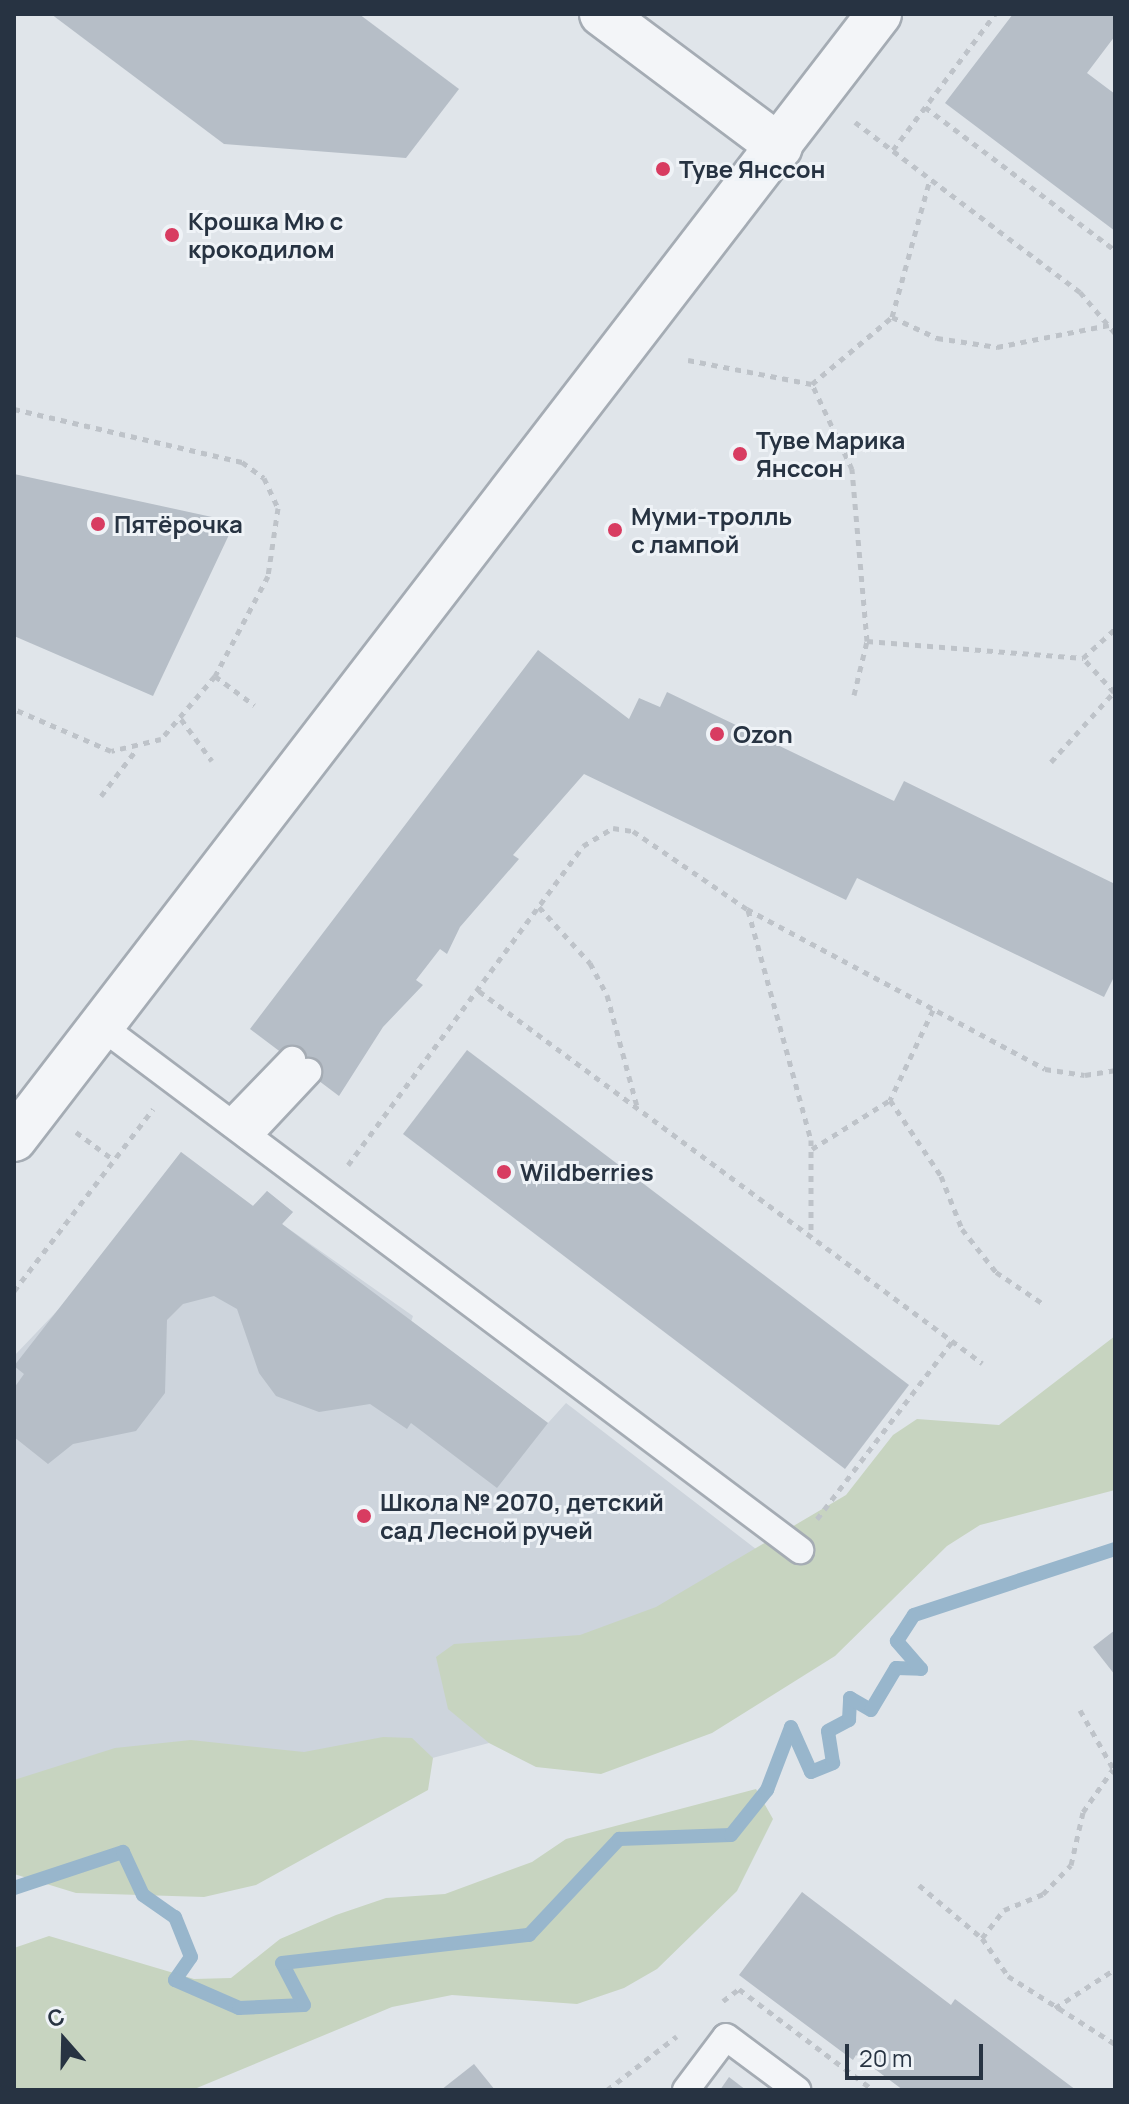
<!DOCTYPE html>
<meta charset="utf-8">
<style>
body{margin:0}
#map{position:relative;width:1129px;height:2104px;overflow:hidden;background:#e0e5ea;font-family:Manrope,sans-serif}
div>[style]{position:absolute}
.built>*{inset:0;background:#cdd4dc}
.green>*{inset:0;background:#c7d4c0}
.stream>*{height:14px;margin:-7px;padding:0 7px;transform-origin:7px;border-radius:7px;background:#98b6cc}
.building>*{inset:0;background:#b6bec7}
.path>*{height:5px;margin-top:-2.5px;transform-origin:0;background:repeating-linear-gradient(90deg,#bec3c9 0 6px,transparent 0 12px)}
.roads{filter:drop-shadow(2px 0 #a5acb4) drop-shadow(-2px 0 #a5acb4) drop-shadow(0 2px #a5acb4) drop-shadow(0 -2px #a5acb4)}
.lane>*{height:26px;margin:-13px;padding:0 13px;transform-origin:13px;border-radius:13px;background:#f3f5f8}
.street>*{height:44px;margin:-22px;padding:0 22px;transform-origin:22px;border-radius:22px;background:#f3f5f8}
.dots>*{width:22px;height:22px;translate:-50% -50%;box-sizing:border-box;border:4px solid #eff3f7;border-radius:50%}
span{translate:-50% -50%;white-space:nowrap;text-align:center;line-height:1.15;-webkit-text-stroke:6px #eff3f7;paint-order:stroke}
.poi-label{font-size:24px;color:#273342;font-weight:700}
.left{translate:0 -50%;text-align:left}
.frame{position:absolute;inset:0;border:16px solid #273342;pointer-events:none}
.north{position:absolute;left:24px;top:2000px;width:80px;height:80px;-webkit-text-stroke:6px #eff3f7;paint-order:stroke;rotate:340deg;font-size:22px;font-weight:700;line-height:32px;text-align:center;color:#273342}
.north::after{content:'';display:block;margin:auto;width:28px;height:36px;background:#273342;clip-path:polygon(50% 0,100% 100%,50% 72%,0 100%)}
.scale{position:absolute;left:845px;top:2044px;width:138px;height:36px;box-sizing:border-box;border:4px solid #273342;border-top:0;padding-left:10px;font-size:24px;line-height:28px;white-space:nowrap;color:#273342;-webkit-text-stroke:6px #eff3f7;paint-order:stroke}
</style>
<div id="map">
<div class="built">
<i style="clip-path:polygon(181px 1152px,253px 1206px,267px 1191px,293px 1212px,282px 1224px,413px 1316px,411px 1322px,548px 1423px,566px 1403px,834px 1609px,489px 1743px,270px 1801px,14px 1797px,14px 1356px,78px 1289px)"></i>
</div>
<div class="green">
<i style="clip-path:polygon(1115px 1336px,1115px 1490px,980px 1525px,947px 1546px,835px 1656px,712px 1733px,601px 1774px,536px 1767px,489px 1743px,448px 1709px,436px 1657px,454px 1644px,580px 1635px,656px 1607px,846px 1495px,893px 1435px,917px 1419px,999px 1425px)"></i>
<i style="clip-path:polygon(383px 1737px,412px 1738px,433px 1758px,428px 1790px,256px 1885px,204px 1897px,76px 1893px,14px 1874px,14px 1780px,115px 1748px,191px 1740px,304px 1752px)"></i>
<i style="clip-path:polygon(756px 1789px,773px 1819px,737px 1891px,657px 1969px,624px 1988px,577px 2004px,452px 1995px,392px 2007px,192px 2090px,14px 2090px,14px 1948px,49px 1936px,194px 1979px,231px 1978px,280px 1939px,336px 1915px,386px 1898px,445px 1894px,532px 1862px,566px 1839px)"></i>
</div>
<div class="stream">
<i style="left:14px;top:1888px;width:115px;rotate:-18.3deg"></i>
<i style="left:123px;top:1852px;width:47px;rotate:65.1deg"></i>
<i style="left:143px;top:1895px;width:39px;rotate:35deg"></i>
<i style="left:175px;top:1917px;width:43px;rotate:68.2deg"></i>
<i style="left:191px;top:1957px;width:28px;rotate:125deg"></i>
<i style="left:175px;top:1980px;width:70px;rotate:23.6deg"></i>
<i style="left:239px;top:2008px;width:65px;rotate:-2.6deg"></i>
<i style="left:304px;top:2005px;width:47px;rotate:-117.6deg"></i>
<i style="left:282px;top:1963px;width:249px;rotate:-6.5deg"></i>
<i style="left:529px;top:1935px;width:132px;rotate:-46.8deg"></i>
<i style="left:619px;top:1839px;width:112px;rotate:-2deg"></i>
<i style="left:731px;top:1835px;width:58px;rotate:-51.3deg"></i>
<i style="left:767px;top:1790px;width:67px;rotate:-69.1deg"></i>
<i style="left:791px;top:1727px;width:49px;rotate:66deg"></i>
<i style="left:811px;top:1772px;width:24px;rotate:-22deg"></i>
<i style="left:833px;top:1763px;width:32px;rotate:-99deg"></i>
<i style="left:828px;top:1731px;width:24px;rotate:-28deg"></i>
<i style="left:849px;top:1720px;width:22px;rotate:-87deg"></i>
<i style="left:850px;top:1698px;width:24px;rotate:30deg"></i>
<i style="left:871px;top:1710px;width:49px;rotate:-59.2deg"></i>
<i style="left:896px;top:1668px;width:25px;rotate:2deg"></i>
<i style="left:921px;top:1669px;width:37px;rotate:-131deg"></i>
<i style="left:897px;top:1641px;width:31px;rotate:-57deg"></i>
<i style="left:914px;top:1615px;width:212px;rotate:-18.2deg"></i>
</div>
<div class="building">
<i style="clip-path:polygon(51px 14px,359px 14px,459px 89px,406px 158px,224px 144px)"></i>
<i style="clip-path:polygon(1013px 14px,1115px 14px,1115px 36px,1087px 73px,1115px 94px,1115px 231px,945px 103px)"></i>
<i style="clip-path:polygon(14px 474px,235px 522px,153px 696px,14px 636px)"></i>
<i style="clip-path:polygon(538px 650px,629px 719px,639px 698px,660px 707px,667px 692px,894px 801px,904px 781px,1115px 884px,1115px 975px,1104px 997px,857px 878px,846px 900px,584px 774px,513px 855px,519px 859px,460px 927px,447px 954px,440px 949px,416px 980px,423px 985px,383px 1027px,339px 1096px,250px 1029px)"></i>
<i style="clip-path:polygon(467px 1050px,909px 1385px,845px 1469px,403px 1134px)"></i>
<i style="clip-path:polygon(181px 1152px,253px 1206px,267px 1191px,293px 1212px,282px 1224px,548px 1423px,497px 1488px,411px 1423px,407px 1429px,370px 1404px,319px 1412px,276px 1396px,259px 1373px,237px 1309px,214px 1296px,183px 1304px,167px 1320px,165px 1393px,136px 1431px,73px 1444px,48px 1464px,14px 1437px,14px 1388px,24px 1374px,14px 1366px)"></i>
<i style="clip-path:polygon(1115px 1630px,1115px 1675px,1093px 1647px)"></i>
<i style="clip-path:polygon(802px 1892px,951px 2005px,955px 1999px,1076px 2090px,903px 2090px,856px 2055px,853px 2060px,739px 1975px)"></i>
<i style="clip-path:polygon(474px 2064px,495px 2090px,441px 2090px)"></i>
<i style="clip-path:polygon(729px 2077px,746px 2090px,720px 2090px)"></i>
</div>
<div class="path">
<i style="left:925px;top:107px;width:238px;rotate:37deg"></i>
<i style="left:855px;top:122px;width:282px;rotate:37.1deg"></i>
<i style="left:1080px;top:292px;width:54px;rotate:49.5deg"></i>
<i style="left:893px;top:150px;width:170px;rotate:-53.1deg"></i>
<i style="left:892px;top:317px;width:143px;rotate:-74.6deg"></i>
<i style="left:688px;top:360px;width:126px;rotate:11deg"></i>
<i style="left:14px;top:409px;width:234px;rotate:13.1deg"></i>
<i style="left:242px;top:462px;width:27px;rotate:36deg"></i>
<i style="left:264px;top:478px;width:33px;rotate:65deg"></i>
<i style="left:278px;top:508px;width:69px;rotate:98.4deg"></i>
<i style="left:268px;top:576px;width:113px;rotate:117.9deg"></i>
<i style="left:215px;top:676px;width:83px;rotate:130.6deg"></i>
<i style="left:161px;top:739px;width:51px;rotate:166.5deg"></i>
<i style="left:111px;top:751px;width:106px;rotate:-156.6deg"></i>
<i style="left:867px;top:641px;width:173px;rotate:-95deg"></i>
<i style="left:852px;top:469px;width:94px;rotate:-115.2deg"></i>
<i style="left:812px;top:384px;width:104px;rotate:-39.9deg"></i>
<i style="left:892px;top:317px;width:50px;rotate:25deg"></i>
<i style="left:937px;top:338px;width:61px;rotate:8.5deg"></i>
<i style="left:997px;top:347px;width:114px;rotate:-11.1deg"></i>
<i style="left:215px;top:676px;width:49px;rotate:36.6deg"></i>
<i style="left:1114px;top:692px;width:46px;rotate:-132.4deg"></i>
<i style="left:1083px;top:658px;width:43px;rotate:-42.2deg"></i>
<i style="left:854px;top:695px;width:56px;rotate:-76.5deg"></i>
<i style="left:867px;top:641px;width:217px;rotate:4.5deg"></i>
<i style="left:181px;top:719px;width:52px;rotate:53.6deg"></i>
<i style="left:1051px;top:762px;width:94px;rotate:-48deg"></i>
<i style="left:101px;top:796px;width:58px;rotate:-52.7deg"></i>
<i style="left:539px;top:907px;width:76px;rotate:47.7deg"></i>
<i style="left:590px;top:963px;width:36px;rotate:62deg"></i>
<i style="left:607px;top:995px;width:115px;rotate:74.9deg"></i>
<i style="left:748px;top:910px;width:238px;rotate:74.7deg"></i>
<i style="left:811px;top:1140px;width:96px;rotate:90deg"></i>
<i style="left:479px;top:991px;width:626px;rotate:36.49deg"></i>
<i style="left:933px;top:1010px;width:100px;rotate:115.5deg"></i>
<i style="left:890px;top:1100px;width:92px;rotate:56.1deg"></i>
<i style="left:941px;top:1176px;width:57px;rotate:68.4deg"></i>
<i style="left:962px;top:1229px;width:55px;rotate:51.7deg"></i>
<i style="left:996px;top:1272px;width:55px;rotate:34deg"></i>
<i style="left:76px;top:1132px;width:47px;rotate:36.4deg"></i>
<i style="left:812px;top:1149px;width:92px;rotate:-32.1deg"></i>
<i style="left:348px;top:1165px;width:396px;rotate:-53.6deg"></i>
<i style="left:583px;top:846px;width:35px;rotate:-31deg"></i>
<i style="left:613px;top:828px;width:20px;rotate:9deg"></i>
<i style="left:633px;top:831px;width:138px;rotate:34.4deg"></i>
<i style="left:747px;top:909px;width:338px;rotate:28.2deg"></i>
<i style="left:1045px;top:1069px;width:40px;rotate:8.5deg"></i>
<i style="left:1085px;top:1075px;width:30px;rotate:-9deg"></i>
<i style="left:14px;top:1291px;width:229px;rotate:-52.6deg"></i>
<i style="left:817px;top:1519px;width:223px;rotate:-52.7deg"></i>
<i style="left:1080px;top:1710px;width:69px;rotate:60.5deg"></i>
<i style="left:919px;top:1885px;width:82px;rotate:40.1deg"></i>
<i style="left:982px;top:1938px;width:46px;rotate:55.6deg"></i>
<i style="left:1008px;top:1976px;width:127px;rotate:32.4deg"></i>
<i style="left:982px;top:1938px;width:36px;rotate:-52deg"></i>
<i style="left:1004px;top:1910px;width:42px;rotate:-22.3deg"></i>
<i style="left:1043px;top:1894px;width:40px;rotate:-46deg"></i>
<i style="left:1071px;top:1865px;width:54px;rotate:-77.2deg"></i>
<i style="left:1083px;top:1812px;width:52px;rotate:-55.1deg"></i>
<i style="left:723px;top:2001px;width:20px;rotate:-37deg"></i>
<i style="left:739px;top:1989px;width:168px;rotate:37deg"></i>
<i style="left:1055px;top:2008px;width:72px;rotate:-33deg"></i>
<i style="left:607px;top:2090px;width:88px;rotate:-37.6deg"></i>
</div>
<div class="roads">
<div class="lane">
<i style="left:101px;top:1026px;width:874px;rotate:36.86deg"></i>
<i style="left:231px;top:1123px;width:88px;rotate:-45.9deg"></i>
<i style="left:248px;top:1136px;width:88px;rotate:-46.8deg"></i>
<i style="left:686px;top:2090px;width:66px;rotate:-53deg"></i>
<i style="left:726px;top:2037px;width:89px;rotate:36.7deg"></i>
</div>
<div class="street">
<i style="left:602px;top:14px;width:222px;rotate:36.8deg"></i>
<i style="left:14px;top:1139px;width:1419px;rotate:-52.44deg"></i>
</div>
</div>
<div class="dots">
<i style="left:663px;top:169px;background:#d83c61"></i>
<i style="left:172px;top:235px;background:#d83c61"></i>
<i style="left:740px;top:454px;background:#d83c61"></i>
<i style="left:98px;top:524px;background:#d83c61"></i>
<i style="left:615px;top:530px;background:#d83c61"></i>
<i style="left:717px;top:734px;background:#d83c61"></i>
<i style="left:504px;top:1172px;background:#d83c61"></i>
<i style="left:364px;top:1516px;background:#d83c61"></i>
</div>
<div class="poi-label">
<span class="left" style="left:679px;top:169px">Туве Янссон</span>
<span class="left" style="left:188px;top:235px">Крошка Мю с<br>крокодилом</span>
<span class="left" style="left:756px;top:454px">Туве Марика<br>Янссон</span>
<span class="left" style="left:631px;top:530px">Муми-тролль<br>с лампой</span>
<span class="left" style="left:114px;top:524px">Пятёрочка</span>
<span class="left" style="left:733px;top:734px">Ozon</span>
<span class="left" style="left:520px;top:1172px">Wildberries</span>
<span class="left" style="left:380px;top:1516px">Школа № 2070, детский<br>сад Лесной ручей</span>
</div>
<div class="frame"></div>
<div class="north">С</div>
<div class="scale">20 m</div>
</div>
